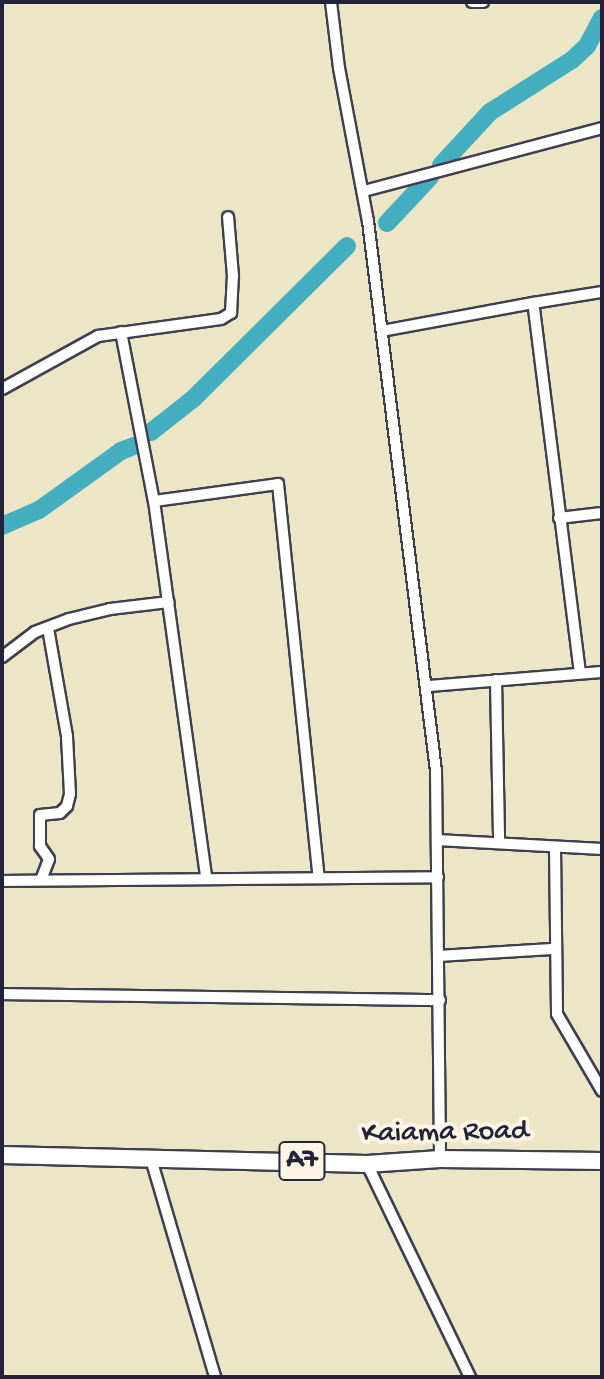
<!DOCTYPE html>
<style>
body{margin:0}
#map{position:relative;width:604px;height:1379px;overflow:hidden;background:#ece6c7;font-family:"Gochi Hand",sans-serif}
div>[style]{position:absolute}
.river>*{height:18px;margin:-9px;padding:0 9px;transform-origin:9px;border-radius:9px;background:#42aec0}
.roads{filter:drop-shadow(2px 0 #403f50) drop-shadow(-2px 0 #403f50) drop-shadow(0 2px #403f50) drop-shadow(0 -2px #403f50)}
.minor>*{height:10px;margin:-5px;padding:0 5px;transform-origin:5px;border-radius:5px;background:#fff}
.highway>*{height:16px;margin:-8px;padding:0 8px;transform-origin:8px;border-radius:8px;background:#fff}
span{translate:-50% -50%;white-space:nowrap;text-align:center;line-height:1.15;-webkit-text-stroke:8px #fcf5e5;paint-order:stroke}
.shield-label span{padding:2px 6px;background:#fcf5e5;border:2px solid;border-radius:6px;-webkit-text-stroke-width:0}
.shield-label{font-size:28px;color:#22223b;font-weight:700}
.street-label{font-size:30px;color:#22223b}
.frame{position:absolute;inset:0;border:4px solid #22223b;pointer-events:none}
</style>
<div id="map">
<div class="river">
<i style="left:441px;top:165px;width:72px;rotate:-47.2deg"></i>
<i style="left:490px;top:112px;width:97px;rotate:-32.4deg"></i>
<i style="left:572px;top:60px;width:21px;rotate:-43deg"></i>
<i style="left:587px;top:46px;width:32px;rotate:-62deg"></i>
<i style="left:387px;top:223px;width:63px;rotate:-46.9deg"></i>
<i style="left:151px;top:432px;width:53px;rotate:-38.2deg"></i>
<i style="left:193px;top:399px;width:217px;rotate:-44.8deg"></i>
<i style="left:2px;top:526px;width:40px;rotate:-23.4deg"></i>
<i style="left:39px;top:510px;width:101px;rotate:-35.7deg"></i>
<i style="left:121px;top:451px;width:17px;rotate:-21deg"></i>
</div>
<div class="roads">
<div class="minor">
<i style="left:331px;top:2px;width:66px;rotate:83.1deg"></i>
<i style="left:339px;top:68px;width:156px;rotate:79.3deg"></i>
<i style="left:368px;top:221px;width:554px;rotate:82.95deg"></i>
<i style="left:436px;top:771px;width:388px;rotate:89.4deg"></i>
<i style="left:472px;top:2px;width:11px"></i>
<i style="left:364px;top:191px;width:246px;rotate:-14.8deg"></i>
<i style="left:382px;top:331px;width:154px;rotate:-10.5deg"></i>
<i style="left:121px;top:332px;width:172px;rotate:79deg"></i>
<i style="left:154px;top:501px;width:381px;rotate:82.1deg"></i>
<i style="left:2px;top:389px;width:110px;rotate:-28.9deg"></i>
<i style="left:98px;top:336px;width:124px;rotate:-7.9deg"></i>
<i style="left:221px;top:319px;width:12px;rotate:-31deg"></i>
<i style="left:231px;top:313px;width:37px;rotate:-87deg"></i>
<i style="left:233px;top:276px;width:59px;rotate:-94.8deg"></i>
<i style="left:154px;top:501px;width:125px;rotate:-7.8deg"></i>
<i style="left:278px;top:484px;width:396px;rotate:84.1deg"></i>
<i style="left:559px;top:518px;width:43px;rotate:-6.6deg"></i>
<i style="left:2px;top:657px;width:41px;rotate:-37.1deg"></i>
<i style="left:35px;top:632px;width:36px;rotate:-21deg"></i>
<i style="left:69px;top:619px;width:42px;rotate:-13.7deg"></i>
<i style="left:110px;top:609px;width:59px;rotate:-6.8deg"></i>
<i style="left:580px;top:673px;width:373px;rotate:-97.2deg"></i>
<i style="left:533px;top:303px;width:70px;rotate:-9.1deg"></i>
<i style="left:496px;top:680px;width:162px;rotate:88.9deg"></i>
<i style="left:428px;top:686px;width:175px;rotate:-4.6deg"></i>
<i style="left:437px;top:840px;width:165px;rotate:3.1deg"></i>
<i style="left:555px;top:848px;width:166px;rotate:89.3deg"></i>
<i style="left:557px;top:1014px;width:89px;rotate:59.7deg"></i>
<i style="left:41px;top:880px;width:22px;rotate:-69deg"></i>
<i style="left:49px;top:859px;width:16px;rotate:-125deg"></i>
<i style="left:40px;top:846px;width:31px;rotate:-90deg"></i>
<i style="left:40px;top:815px;width:20px;rotate:-6deg"></i>
<i style="left:60px;top:813px;width:10px;rotate:-45deg"></i>
<i style="left:67px;top:806px;width:12px;rotate:-76deg"></i>
<i style="left:70px;top:794px;width:58px;rotate:-93deg"></i>
<i style="left:67px;top:736px;width:110px;rotate:-100deg"></i>
<i style="left:2px;top:881px;width:436px;rotate:-0.5deg"></i>
<i style="left:439px;top:956px;width:116px;rotate:-3.5deg"></i>
<i style="left:2px;top:994px;width:438px;rotate:0.8deg"></i>
<i style="left:151px;top:1159px;width:227px;rotate:73.6deg"></i>
<i style="left:367px;top:1164px;width:237px;rotate:64.2deg"></i>
</div>
<div class="highway">
<i style="left:2px;top:1155px;width:365px;rotate:1.4deg"></i>
<i style="left:367px;top:1164px;width:73px;rotate:-3.9deg"></i>
<i style="left:440px;top:1159px;width:162px;rotate:0.7deg"></i>
</div>
</div>
<div class="shield-label">
<span style="left:302px;top:1161px">A7</span>
</div>
<div class="street-label">
<span style="left:445px;top:1134px;rotate:-1deg">Kaiama Road</span>
</div>
<div class="frame"></div>
</div>
